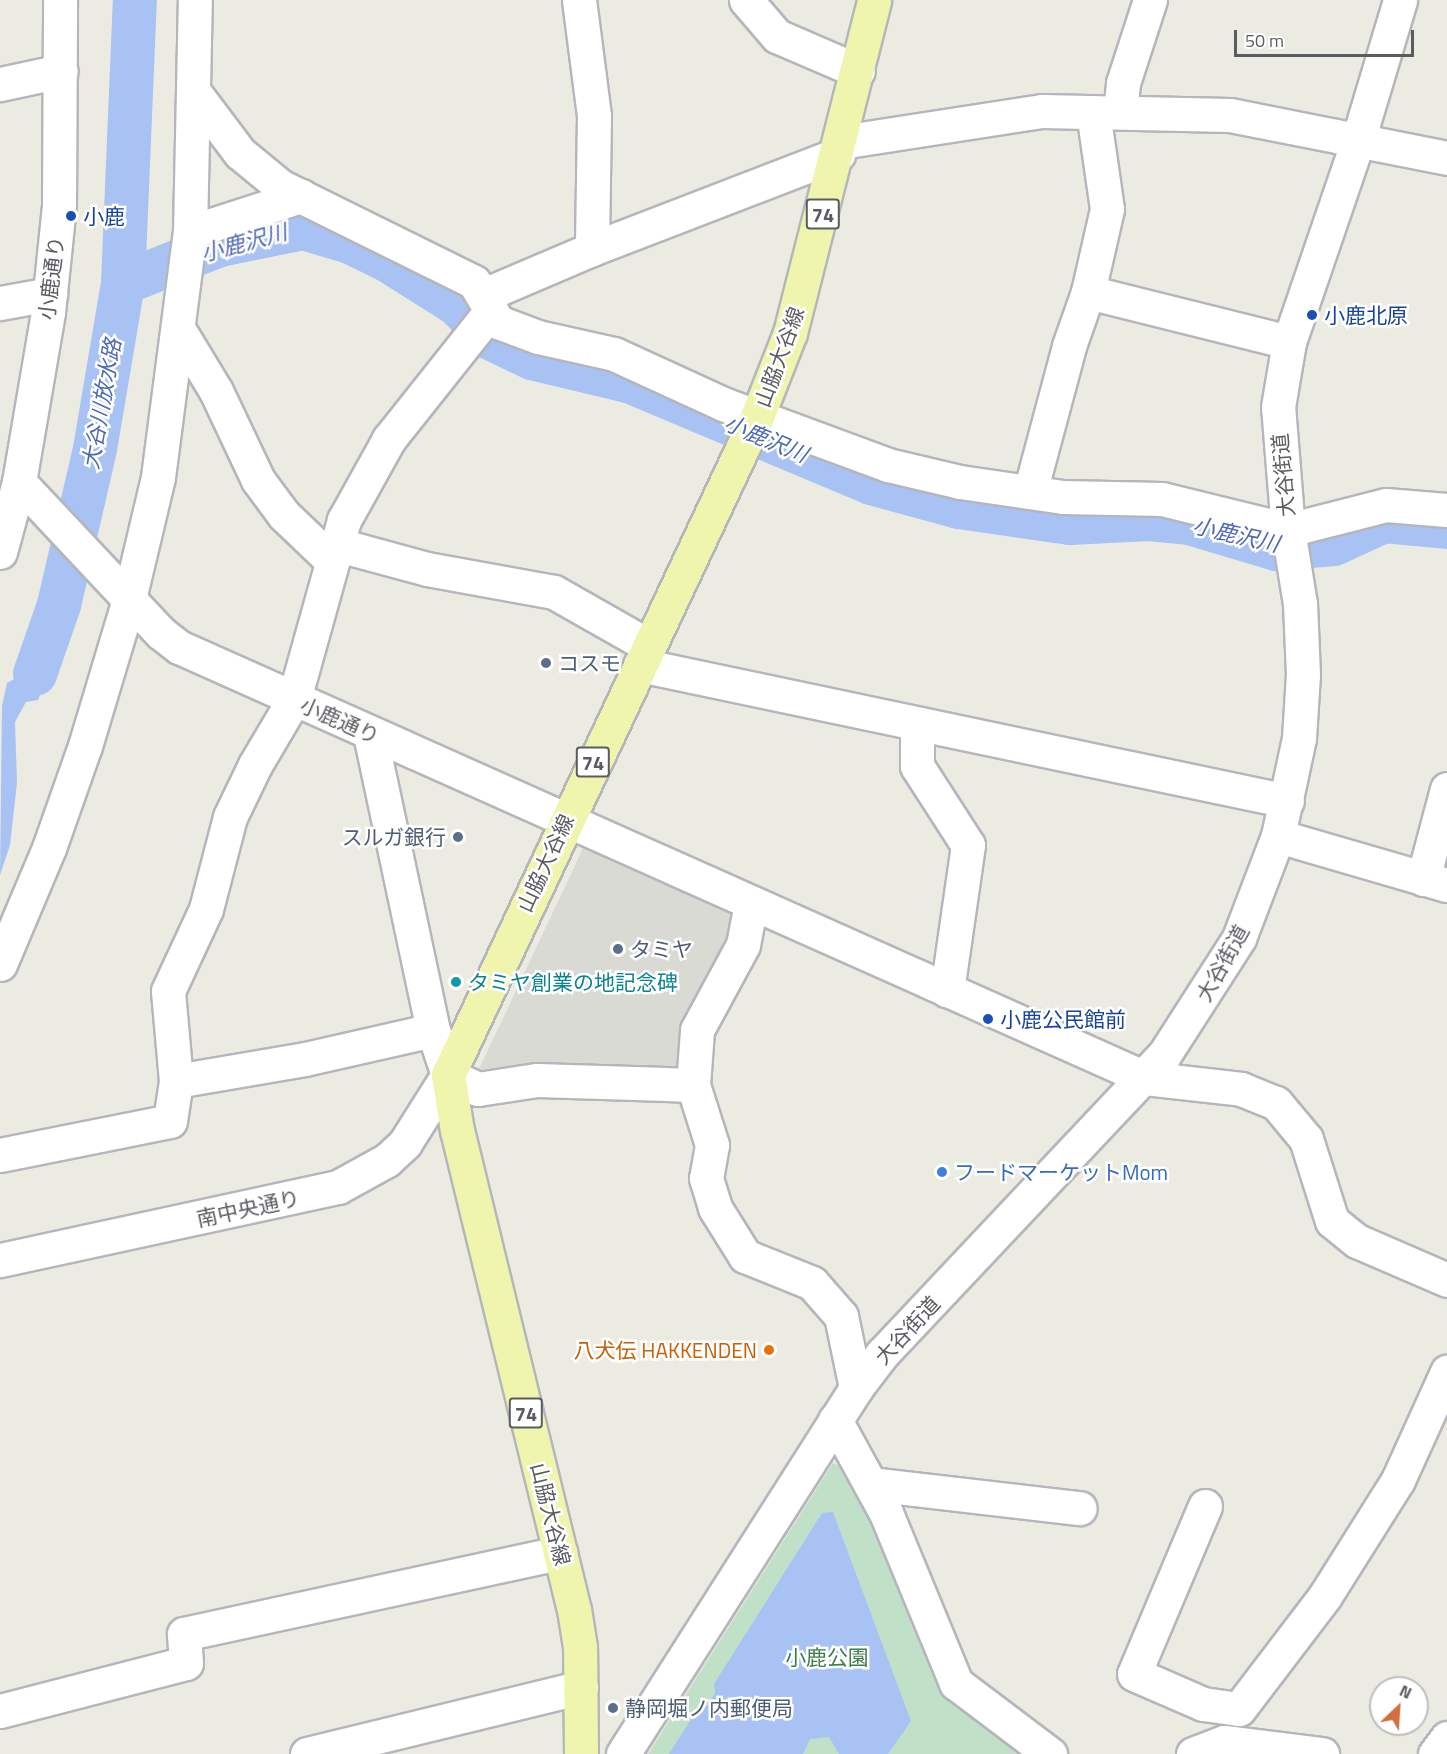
<!DOCTYPE html>
<meta charset="utf-8">
<style>
body{margin:0}
#map{position:relative;width:1447px;height:1754px;overflow:hidden;background:#ebebe2;font-family:"Titillium Web","Noto Sans JP",sans-serif}
div>[style]{position:absolute}
.industrial>*{inset:0;background:#dadad4}
.green>*{inset:0;background:#c1e0c8}
.water>*{inset:0;background:#a9c2f4}
.river>*{height:44px;margin:-22px;padding:0 22px;transform-origin:22px;border-radius:22px;background:#a9c2f4}
.roads{filter:drop-shadow(2px 0 #b5b6bb) drop-shadow(-2px 0 #b5b6bb) drop-shadow(0 2px #b5b6bb) drop-shadow(0 -2px #b5b6bb)}
.minor>*{height:33px;margin:-16.5px;padding:0 16.5px;transform-origin:16.5px;border-radius:16.5px;background:#fff}
.major>*{height:33px;margin:-16.5px;padding:0 16.5px;transform-origin:16.5px;border-radius:16.5px;background:#f0f5ae}
.dots>*{width:16px;height:16px;translate:-50% -50%;box-sizing:border-box;border:3px solid #fff;border-radius:50%}
span{translate:-50% -50%;white-space:nowrap;text-align:center;line-height:1.15;-webkit-text-stroke:5px #fff;paint-order:stroke}
.shield-label span{padding:2px 4px;background:#fff;border:2px solid;border-radius:4px;-webkit-text-stroke-width:0}
.shield-label{font-size:20px;color:#5a5c61;font-weight:700}
.transit-label{font-size:21px;color:#164399}
.left{translate:0 -50%;text-align:left}
.street-label{font-size:21px;color:#5a5c61}
.service-label{font-size:21px;color:#4e5e75}
.right{translate:-100% -50%;text-align:right}
.culture-label{font-size:21px;color:#0d838f}
.shop-label{font-size:21px;color:#366cbe}
.food-label{font-size:21px;color:#c56008}
.park-label{font-size:21px;color:#3e7d4f}
.water-label{font-size:22px;color:#5069b4;font-style:italic}
.north{position:absolute;left:1369px;top:1676px;width:60px;height:60px;box-sizing:border-box;background:#fff;border:2px solid #bdbec0;border-radius:50%;rotate:25deg;font-size:16px;font-weight:700;line-height:24px;text-align:center;color:#5a5c61}
.north::after{content:'';display:block;margin:auto;width:21px;height:27px;background:#d46e40;clip-path:polygon(50% 0,100% 100%,50% 72%,0 100%)}
.scale{position:absolute;left:1234px;top:30px;width:180px;height:27px;box-sizing:border-box;border:3px solid #5a5c61;border-top:0;padding-left:8px;font-size:18px;line-height:21px;white-space:nowrap;color:#5a5c61;-webkit-text-stroke:4px #fff;paint-order:stroke}
</style>
<div id="map">
<div class="industrial">
<i style="clip-path:polygon(585px 844px,737px 913px,684px 1032px,687px 1072px,548px 1074px,479px 1069px)"></i>
</div>
<div class="green">
<i style="clip-path:polygon(833px 1463px,849px 1470px,909px 1594px,1028px 1754px,648px 1754px)"></i>
</div>
<div class="water">
<i style="clip-path:polygon(55px 612px,52px 666px,38px 700px,26px 702px,15px 722px,17px 783px,10px 845px,0 875px,2px 706px,7px 683px,20px 676px,41px 649px)"></i>
<i style="clip-path:polygon(833px 1512px,911px 1721px,888px 1754px,839px 1754px,829px 1737px,810px 1739px,803px 1754px,669px 1754px,697px 1710px,708px 1705px,715px 1693px,714px 1684px,822px 1513px)"></i>
</div>
<div class="river">
<i style="left:123px;top:283px;width:104px;rotate:-21.4deg"></i>
<i style="left:220px;top:245px;width:85px;rotate:-11.6deg"></i>
<i style="left:303px;top:228px;width:49px;rotate:16.6deg"></i>
<i style="left:350px;top:242px;width:41px;rotate:25.9deg"></i>
<i style="left:387px;top:260px;width:83px;rotate:32.2deg"></i>
<i style="left:457px;top:304px;width:47px;rotate:45.9deg"></i>
<i style="left:490px;top:338px;width:47px;rotate:25.5deg"></i>
<i style="left:532px;top:358px;width:102px;rotate:13.6deg"></i>
<i style="left:631px;top:382px;width:260px;rotate:22.8deg"></i>
<i style="left:871px;top:483px;width:91px;rotate:15.3deg"></i>
<i style="left:959px;top:507px;width:112px;rotate:8.2deg"></i>
<i style="left:1070px;top:523px;width:79px;rotate:-2.9deg"></i>
<i style="left:1149px;top:519px;width:40px;rotate:5.7deg"></i>
<i style="left:1189px;top:523px;width:91px;rotate:16.6deg"></i>
<i style="left:1276px;top:549px;width:58px;rotate:-4.9deg"></i>
<i style="left:1334px;top:544px;width:55px;rotate:-24.7deg"></i>
<i style="left:1384px;top:521px;width:63px;rotate:5.4deg"></i>
<i style="left:35px;top:674px;width:73px;rotate:-70.8deg"></i>
<i style="left:59px;top:605px;width:160px;rotate:-77deg"></i>
<i style="left:95px;top:449px;width:168px;rotate:-80.4deg"></i>
<i style="left:123px;top:283px;width:283px;rotate:-87.6deg"></i>
</div>
<div class="roads">
<div class="minor">
<i style="left:579px;top:0;width:117px;rotate:82.6deg"></i>
<i style="left:594px;top:116px;width:133px;rotate:90.9deg"></i>
<i style="left:746px;top:0;width:48px;rotate:49.3deg"></i>
<i style="left:777px;top:36px;width:88px;rotate:23.4deg"></i>
<i style="left:0;top:84px;width:62px;rotate:-12deg"></i>
<i style="left:194px;top:92px;width:76px;rotate:53deg"></i>
<i style="left:240px;top:153px;width:52px;rotate:39.5deg"></i>
<i style="left:280px;top:186px;width:216px;rotate:26.3deg"></i>
<i style="left:474px;top:282px;width:47px;rotate:59deg"></i>
<i style="left:498px;top:322px;width:43px;rotate:20.6deg"></i>
<i style="left:538px;top:337px;width:78px;rotate:12.6deg"></i>
<i style="left:614px;top:354px;width:120px;rotate:24.6deg"></i>
<i style="left:723px;top:404px;width:176px;rotate:20.3deg"></i>
<i style="left:888px;top:465px;width:74px;rotate:13.3deg"></i>
<i style="left:960px;top:482px;width:104px;rotate:8.3deg"></i>
<i style="left:1063px;top:497px;width:99px;rotate:1.2deg"></i>
<i style="left:1162px;top:499px;width:130px;rotate:13.8deg"></i>
<i style="left:1288px;top:530px;width:101px;rotate:-14.3deg"></i>
<i style="left:1386px;top:505px;width:61px;rotate:4.7deg"></i>
<i style="left:1120px;top:112px;width:29px;rotate:-84deg"></i>
<i style="left:1123px;top:83px;width:87px;rotate:-72deg"></i>
<i style="left:841px;top:142px;width:203px;rotate:-8.8deg"></i>
<i style="left:1042px;top:111px;width:188px;rotate:1.2deg"></i>
<i style="left:1230px;top:115px;width:221px;rotate:11.2deg"></i>
<i style="left:190px;top:232px;width:117px;rotate:-18deg"></i>
<i style="left:1088px;top:292px;width:207px;rotate:14deg"></i>
<i style="left:484px;top:295px;width:117px;rotate:-23.1deg"></i>
<i style="left:592px;top:249px;width:264px;rotate:-21.1deg"></i>
<i style="left:0;top:303px;width:51px;rotate:-10.2deg"></i>
<i style="left:179px;top:330px;width:71px;rotate:58.8deg"></i>
<i style="left:216px;top:391px;width:98px;rotate:64.7deg"></i>
<i style="left:258px;top:480px;width:44px;rotate:53.4deg"></i>
<i style="left:284px;top:515px;width:64px;rotate:43.7deg"></i>
<i style="left:19px;top:482px;width:207px;rotate:46.8deg"></i>
<i style="left:161px;top:633px;width:23px;rotate:38deg"></i>
<i style="left:179px;top:647px;width:1058px;rotate:24.04deg"></i>
<i style="left:1145px;top:1078px;width:97px;rotate:6.5deg"></i>
<i style="left:1241px;top:1089px;width:38px;rotate:22deg"></i>
<i style="left:1276px;top:1103px;width:47px;rotate:50.2deg"></i>
<i style="left:1306px;top:1139px;width:86px;rotate:72.4deg"></i>
<i style="left:1332px;top:1221px;width:32px;rotate:39deg"></i>
<i style="left:1357px;top:1241px;width:98px;rotate:23.4deg"></i>
<i style="left:1030px;top:492px;width:151px;rotate:-75deg"></i>
<i style="left:1069px;top:346px;width:57px;rotate:-70.6deg"></i>
<i style="left:1088px;top:292px;width:85px;rotate:-77.1deg"></i>
<i style="left:1107px;top:209px;width:98px;rotate:-98.2deg"></i>
<i style="left:335px;top:544px;width:95px;rotate:15.2deg"></i>
<i style="left:427px;top:569px;width:129px;rotate:10.3deg"></i>
<i style="left:554px;top:592px;width:109px;rotate:29.6deg"></i>
<i style="left:0;top:552px;width:73px;rotate:-74.8deg"></i>
<i style="left:19px;top:482px;width:172px;rotate:-80.3deg"></i>
<i style="left:48px;top:312px;width:108px;rotate:-84.1deg"></i>
<i style="left:59px;top:205px;width:205px;rotate:-89.7deg"></i>
<i style="left:640px;top:665px;width:661px;rotate:11.87deg"></i>
<i style="left:917px;top:724px;width:42px;rotate:90deg"></i>
<i style="left:917px;top:766px;width:94px;rotate:57.2deg"></i>
<i style="left:968px;top:845px;width:147px;rotate:98.2deg"></i>
<i style="left:370px;top:734px;width:303px;rotate:78deg"></i>
<i style="left:433px;top:1030px;width:47px;rotate:71.6deg"></i>
<i style="left:448px;top:1075px;width:33px;rotate:25deg"></i>
<i style="left:478px;top:1089px;width:60px;rotate:-8.7deg"></i>
<i style="left:537px;top:1080px;width:156px;rotate:1.8deg"></i>
<i style="left:693px;top:1085px;width:63px;rotate:72.4deg"></i>
<i style="left:712px;top:1145px;width:34px;rotate:100deg"></i>
<i style="left:706px;top:1178px;width:31px;rotate:73deg"></i>
<i style="left:715px;top:1208px;width:57px;rotate:58deg"></i>
<i style="left:745px;top:1256px;width:72px;rotate:21.9deg"></i>
<i style="left:812px;top:1283px;width:44px;rotate:48.7deg"></i>
<i style="left:841px;top:1316px;width:74px;rotate:78.2deg"></i>
<i style="left:1278px;top:836px;width:176px;rotate:16.2deg"></i>
<i style="left:1423px;top:879px;width:93px;rotate:-75.1deg"></i>
<i style="left:0;top:964px;width:126px;rotate:-67.1deg"></i>
<i style="left:49px;top:848px;width:108px;rotate:-70.6deg"></i>
<i style="left:85px;top:746px;width:153px;rotate:-73.3deg"></i>
<i style="left:129px;top:599px;width:125px;rotate:-76.6deg"></i>
<i style="left:158px;top:477px;width:247px;rotate:-82.6deg"></i>
<i style="left:190px;top:232px;width:232px;rotate:-88.8deg"></i>
<i style="left:176px;top:1081px;width:131px;rotate:-9.7deg"></i>
<i style="left:305px;top:1059px;width:131px;rotate:-12.8deg"></i>
<i style="left:693px;top:1085px;width:55px;rotate:-85.8deg"></i>
<i style="left:697px;top:1030px;width:97px;rotate:-61.6deg"></i>
<i style="left:743px;top:945px;width:43px;rotate:-79.2deg"></i>
<i style="left:0;top:1155px;width:173px;rotate:-11.3deg"></i>
<i style="left:170px;top:1121px;width:40px;rotate:-81.5deg"></i>
<i style="left:176px;top:1081px;width:90px;rotate:-95.1deg"></i>
<i style="left:168px;top:991px;width:90px;rotate:-65.1deg"></i>
<i style="left:206px;top:909px;width:95px;rotate:-75.4deg"></i>
<i style="left:230px;top:817px;width:58px;rotate:-64.3deg"></i>
<i style="left:255px;top:765px;width:77px;rotate:-59.4deg"></i>
<i style="left:294px;top:699px;width:186px;rotate:-74.4deg"></i>
<i style="left:344px;top:520px;width:93px;rotate:-60.9deg"></i>
<i style="left:389px;top:439px;width:162px;rotate:-51.5deg"></i>
<i style="left:0;top:1260px;width:346px;rotate:-12.2deg"></i>
<i style="left:338px;top:1187px;width:56px;rotate:-28.9deg"></i>
<i style="left:387px;top:1160px;width:25px;rotate:-43deg"></i>
<i style="left:405px;top:1143px;width:80px;rotate:-57.7deg"></i>
<i style="left:835px;top:1420px;width:106px;rotate:61.3deg"></i>
<i style="left:886px;top:1513px;width:184px;rotate:67.6deg"></i>
<i style="left:956px;top:1683px;width:118px;rotate:37.1deg"></i>
<i style="left:871px;top:1484px;width:210px;rotate:6.6deg"></i>
<i style="left:1205px;top:1506px;width:182px;rotate:112.9deg"></i>
<i style="left:1134px;top:1674px;width:75px;rotate:23.5deg"></i>
<i style="left:1203px;top:1704px;width:36px;rotate:8deg"></i>
<i style="left:1239px;top:1709px;width:142px;rotate:-52.7deg"></i>
<i style="left:1325px;top:1596px;width:137px;rotate:-57.8deg"></i>
<i style="left:1398px;top:1480px;width:119px;rotate:-65.6deg"></i>
<i style="left:0;top:1711px;width:192px;rotate:-14.5deg"></i>
<i style="left:186px;top:1663px;width:29px;rotate:-94deg"></i>
<i style="left:184px;top:1634px;width:385px;rotate:-12.2deg"></i>
<i style="left:307px;top:1754px;width:282px;rotate:-13.7deg"></i>
<i style="left:623px;top:1754px;width:434px;rotate:-57.5deg"></i>
<i style="left:856px;top:1388px;width:43px;rotate:-52.6deg"></i>
<i style="left:882px;top:1354px;width:411px;rotate:-46.7deg"></i>
<i style="left:1164px;top:1055px;width:139px;rotate:-57.3deg"></i>
<i style="left:1239px;top:938px;width:109px;rotate:-69.1deg"></i>
<i style="left:1278px;top:836px;width:100px;rotate:-77.9deg"></i>
<i style="left:1299px;top:738px;width:63px;rotate:-86.4deg"></i>
<i style="left:1303px;top:675px;width:71px;rotate:-92.4deg"></i>
<i style="left:1300px;top:604px;width:75px;rotate:-99.2deg"></i>
<i style="left:1288px;top:530px;width:123px;rotate:-94.6deg"></i>
<i style="left:1278px;top:407px;width:66px;rotate:-80.4deg"></i>
<i style="left:1289px;top:342px;width:217px;rotate:-71.1deg"></i>
<i style="left:1359px;top:137px;width:143px;rotate:-73.3deg"></i>
<i style="left:1193px;top:1754px;width:33px;rotate:-21deg"></i>
<i style="left:1224px;top:1742px;width:99px;rotate:7deg"></i>
<i style="left:1435px;top:1754px;width:20px;rotate:-53deg"></i>
</div>
<div class="major">
<i style="left:581px;top:1754px;width:107px;rotate:-90.5deg"></i>
<i style="left:580px;top:1647px;width:37px;rotate:-99deg"></i>
<i style="left:574px;top:1610px;width:493px;rotate:-103.7deg"></i>
<i style="left:457px;top:1131px;width:57px;rotate:-99.1deg"></i>
<i style="left:448px;top:1075px;width:727px;rotate:-64.85deg"></i>
<i style="left:757px;top:417px;width:90px;rotate:-68.6deg"></i>
<i style="left:790px;top:333px;width:343px;rotate:-75.8deg"></i>
</div>
</div>
<div class="dots">
<i style="left:71px;top:216px;background:#1a4fb4"></i>
<i style="left:1312px;top:315px;background:#1a4fb4"></i>
<i style="left:546px;top:663px;background:#5c6f8a"></i>
<i style="left:458px;top:837px;background:#5c6f8a"></i>
<i style="left:618px;top:949px;background:#5c6f8a"></i>
<i style="left:456px;top:982px;background:#0f9aa8"></i>
<i style="left:988px;top:1019px;background:#1a4fb4"></i>
<i style="left:942px;top:1172px;background:#3f7fe0"></i>
<i style="left:769px;top:1350px;background:#e8710a"></i>
<i style="left:613px;top:1708px;background:#5c6f8a"></i>
</div>
<div class="shield-label">
<span style="left:823px;top:214px">74</span>
<span style="left:593px;top:762px">74</span>
<span style="left:526px;top:1413px">74</span>
</div>
<div class="transit-label">
<span class="left" style="left:83px;top:216px">小鹿</span>
<span class="left" style="left:1324px;top:315px">小鹿北原</span>
<span class="left" style="left:1000px;top:1019px">小鹿公民館前</span>
</div>
<div class="street-label">
<span style="left:51px;top:278px;rotate:-83deg">小鹿通り</span>
<span style="left:779px;top:357px;rotate:-70deg">山脇大谷線</span>
<span style="left:1283px;top:475px;rotate:-95deg">大谷街道</span>
<span style="left:340px;top:720px;rotate:24deg">小鹿通り</span>
<span style="left:545px;top:863px;rotate:-65deg">山脇大谷線</span>
<span style="left:1222px;top:963px;rotate:-61deg">大谷街道</span>
<span style="left:248px;top:1208px;rotate:-12deg">南中央通り</span>
<span style="left:907px;top:1330px;rotate:-47deg">大谷街道</span>
<span style="left:551px;top:1514px;rotate:76deg">山脇大谷線</span>
</div>
<div class="service-label">
<span class="left" style="left:558px;top:663px">コスモ</span>
<span class="right" style="left:446px;top:837px">スルガ銀行</span>
<span class="left" style="left:630px;top:949px">タミヤ</span>
<span class="left" style="left:625px;top:1708px">静岡堀ノ内郵便局</span>
</div>
<div class="culture-label">
<span class="left" style="left:468px;top:982px">タミヤ創業の地記念碑</span>
</div>
<div class="shop-label">
<span class="left" style="left:954px;top:1172px">フードマーケットMom</span>
</div>
<div class="food-label">
<span class="right" style="left:757px;top:1350px">八犬伝 HAKKENDEN</span>
</div>
<div class="park-label">
<span style="left:827px;top:1657px">小鹿公園</span>
</div>
<div class="water-label">
<span style="left:244px;top:243px;rotate:-15deg">小鹿沢川</span>
<span style="left:102px;top:404px;rotate:-80deg">大谷川放水路</span>
<span style="left:766px;top:439px;rotate:23deg">小鹿沢川</span>
<span style="left:1236px;top:535px;rotate:13deg">小鹿沢川</span>
</div>
<div class="north">N</div>
<div class="scale">50 m</div>
</div>
